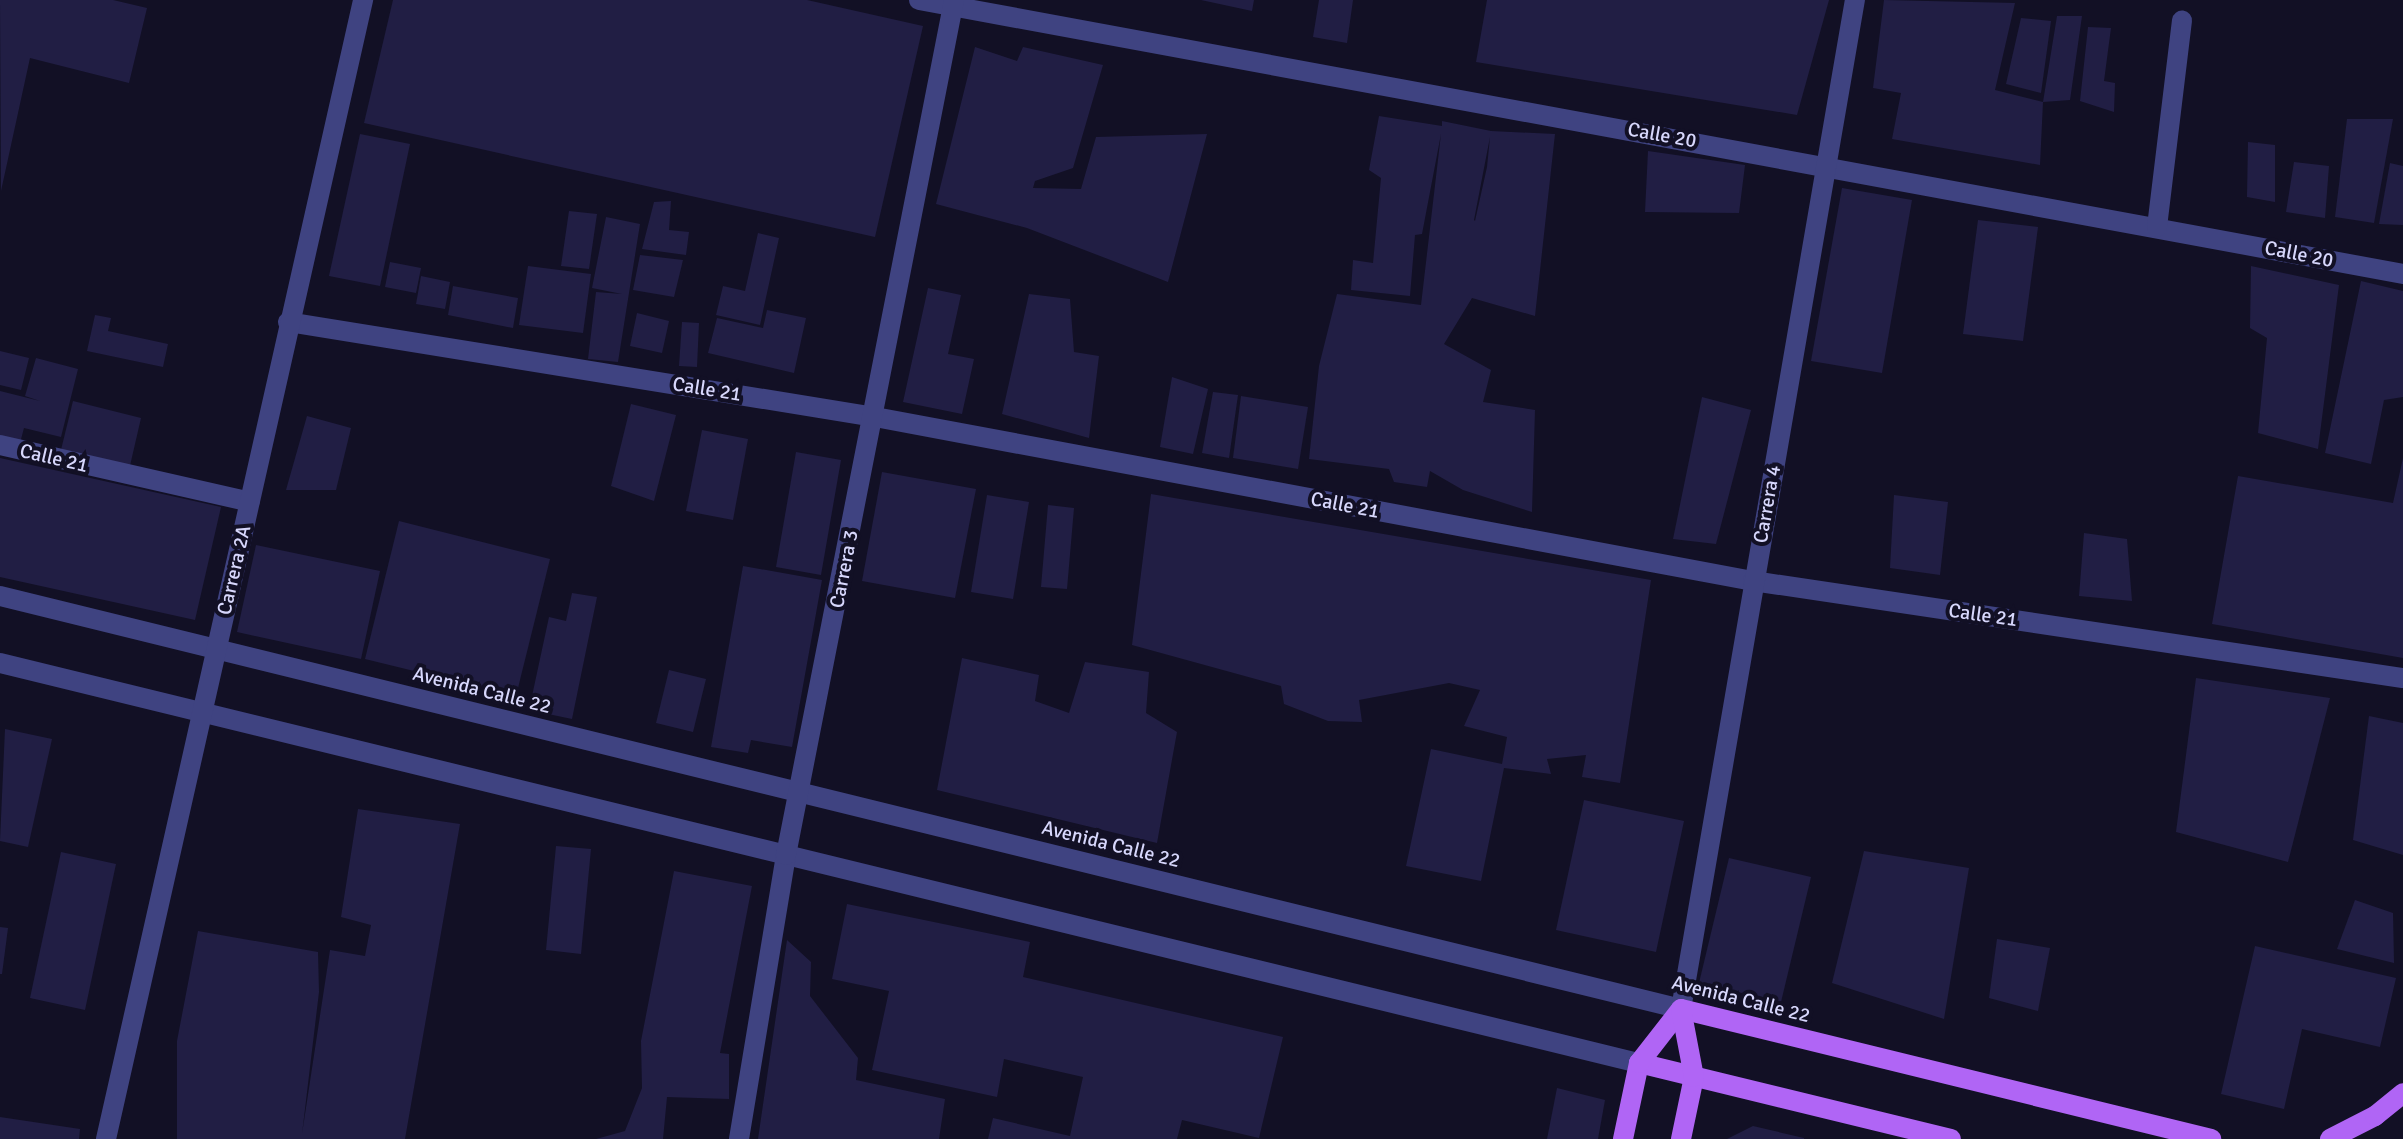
<!DOCTYPE html>
<style>
body{margin:0}
#map{position:relative;width:2403px;height:1139px;overflow:hidden;background:#121025;font-family:Signika,sans-serif}
div>[style]{position:absolute}
.building>*{inset:0;background:#211e44}
.minor>*{height:20px;margin:-10px;padding:0 10px;transform-origin:10px;border-radius:10px;background:#3f4381}
.major>*{height:20px;margin:-10px;padding:0 10px;transform-origin:10px;border-radius:10px;background:#b065f5}
span{translate:-50% -50%;white-space:nowrap;text-align:center;line-height:1.15;-webkit-text-stroke:8px #121025;paint-order:stroke}
.street-label{font-size:20px;color:#d7d7fc}
</style>
<div id="map">
<div class="building">
<i style="clip-path:polygon(0 0,113px 0,147px 8px,129px 83px,30px 58px,1px 191px)"></i>
<i style="clip-path:polygon(393px 0,807px 0,923px 26px,875px 237px,364px 123px)"></i>
<i style="clip-path:polygon(1201px 0,1254px 0,1252px 11px)"></i>
<i style="clip-path:polygon(1319px 0,1353px 0,1347px 43px,1313px 37px)"></i>
<i style="clip-path:polygon(1487px 0,1829px 0,1797px 115px,1476px 62px)"></i>
<i style="clip-path:polygon(1884px 0,2015px 3px,1995px 90px,2043px 102px,2057px 16px,2082px 16px,2070px 100px,2043px 102px,2040px 165px,1892px 139px,1901px 93px,1873px 88px)"></i>
<i style="clip-path:polygon(2021px 18px,2051px 21px,2041px 93px,2006px 84px)"></i>
<i style="clip-path:polygon(2088px 27px,2111px 28px,2104px 81px,2115px 83px,2114px 112px,2080px 101px)"></i>
<i style="clip-path:polygon(975px 47px,1017px 61px,1023px 47px,1103px 65px,1073px 168px,1035px 181px,1033px 188px,1081px 189px,1096px 137px,1207px 134px,1168px 282px,1027px 228px,936px 204px)"></i>
<i style="clip-path:polygon(evenodd,1379px 116px,1442px 126px,1442px 121px,1491px 131px,1555px 134px,1535px 316px,1472px 298px,1444px 344px,1491px 370px,1483px 402px,1535px 410px,1532px 512px,1463px 490px,1430px 471px,1427px 487px,1394px 482px,1389px 469px,1309px 459px,1319px 366px,1337px 294px,1421px 305px,1441px 134px,1422px 234px,1415px 235px,1410px 296px,1351px 290px,1353px 260px,1373px 263px,1381px 178px,1369px 170px,1379px 116px,1490px 137px,1487px 167px,1475px 221px,1474px 220px,1490px 137px)"></i>
<i style="clip-path:polygon(2347px 119px,2393px 119px,2374px 223px,2335px 217px)"></i>
<i style="clip-path:polygon(360px 134px,410px 144px,380px 286px,329px 276px)"></i>
<i style="clip-path:polygon(2248px 142px,2275px 145px,2275px 202px,2247px 197px)"></i>
<i style="clip-path:polygon(1648px 151px,1745px 165px,1739px 213px,1645px 212px)"></i>
<i style="clip-path:polygon(2294px 162px,2329px 166px,2325px 218px,2286px 212px)"></i>
<i style="clip-path:polygon(2390px 163px,2403px 166px,2403px 225px,2379px 224px)"></i>
<i style="clip-path:polygon(1842px 188px,1912px 200px,1882px 373px,1811px 361px)"></i>
<i style="clip-path:polygon(671px 201px,669px 230px,689px 232px,686px 255px,642px 249px,654px 202px)"></i>
<i style="clip-path:polygon(569px 211px,597px 214px,589px 269px,561px 266px)"></i>
<i style="clip-path:polygon(606px 217px,640px 224px,618px 362px,588px 359px,596px 292px,622px 294px,592px 288px)"></i>
<i style="clip-path:polygon(1978px 220px,2038px 227px,2023px 341px,1963px 334px)"></i>
<i style="clip-path:polygon(758px 233px,779px 238px,760px 325px,716px 315px,723px 286px,745px 291px)"></i>
<i style="clip-path:polygon(640px 255px,683px 260px,674px 297px,633px 290px)"></i>
<i style="clip-path:polygon(390px 262px,421px 268px,416px 293px,385px 287px)"></i>
<i style="clip-path:polygon(528px 266px,591px 274px,583px 333px,519px 325px)"></i>
<i style="clip-path:polygon(2251px 266px,2339px 285px,2318px 449px,2258px 433px,2267px 338px,2250px 328px)"></i>
<i style="clip-path:polygon(421px 276px,450px 282px,445px 309px,416px 304px)"></i>
<i style="clip-path:polygon(2361px 281px,2403px 291px,2403px 397px,2384px 400px,2371px 464px,2325px 453px)"></i>
<i style="clip-path:polygon(453px 286px,518px 298px,513px 328px,448px 315px)"></i>
<i style="clip-path:polygon(928px 288px,961px 295px,948px 354px,974px 359px,962px 414px,903px 402px)"></i>
<i style="clip-path:polygon(1029px 294px,1070px 299px,1074px 352px,1099px 356px,1089px 438px,1002px 414px)"></i>
<i style="clip-path:polygon(767px 310px,806px 318px,794px 373px,708px 353px,717px 318px,763px 328px)"></i>
<i style="clip-path:polygon(637px 313px,669px 321px,662px 353px,630px 346px)"></i>
<i style="clip-path:polygon(95px 315px,111px 318px,108px 331px,168px 344px,163px 367px,87px 351px)"></i>
<i style="clip-path:polygon(682px 322px,699px 323px,697px 367px,679px 366px)"></i>
<i style="clip-path:polygon(0 351px,29px 358px,21px 390px,0 385px)"></i>
<i style="clip-path:polygon(36px 358px,78px 369px,61px 437px,24px 428px,20px 443px,0 437px,0 391px,40px 401px,25px 396px)"></i>
<i style="clip-path:polygon(1172px 377px,1208px 389px,1193px 454px,1160px 447px)"></i>
<i style="clip-path:polygon(1213px 392px,1238px 395px,1229px 458px,1202px 453px)"></i>
<i style="clip-path:polygon(1241px 396px,1308px 407px,1298px 469px,1233px 458px)"></i>
<i style="clip-path:polygon(1702px 397px,1751px 410px,1716px 544px,1673px 539px)"></i>
<i style="clip-path:polygon(73px 401px,141px 418px,129px 470px,60px 454px)"></i>
<i style="clip-path:polygon(631px 404px,676px 415px,654px 501px,611px 486px)"></i>
<i style="clip-path:polygon(307px 416px,351px 428px,336px 490px,286px 490px)"></i>
<i style="clip-path:polygon(702px 430px,748px 439px,733px 520px,686px 511px)"></i>
<i style="clip-path:polygon(796px 452px,841px 460px,821px 575px,776px 567px)"></i>
<i style="clip-path:polygon(0 458px,221px 507px,195px 620px,0 577px)"></i>
<i style="clip-path:polygon(2403px 458px,2403px 658px,2212px 624px,2238px 476px,2393px 503px)"></i>
<i style="clip-path:polygon(882px 472px,976px 489px,955px 598px,862px 581px)"></i>
<i style="clip-path:polygon(1151px 494px,1651px 580px,1620px 783px,1582px 777px,1586px 755px,1547px 759px,1551px 774px,1504px 768px,1481px 881px,1406px 866px,1431px 749px,1502px 764px,1507px 737px,1464px 726px,1480px 690px,1449px 683px,1359px 700px,1362px 722px,1328px 721px,1284px 704px,1281px 686px,1132px 645px)"></i>
<i style="clip-path:polygon(987px 495px,1029px 502px,1013px 599px,971px 592px)"></i>
<i style="clip-path:polygon(1894px 495px,1948px 502px,1940px 575px,1890px 568px)"></i>
<i style="clip-path:polygon(1048px 505px,1074px 508px,1067px 589px,1041px 587px)"></i>
<i style="clip-path:polygon(399px 521px,550px 559px,516px 696px,365px 659px)"></i>
<i style="clip-path:polygon(2084px 533px,2127px 539px,2132px 601px,2079px 596px)"></i>
<i style="clip-path:polygon(256px 545px,380px 571px,361px 659px,237px 632px)"></i>
<i style="clip-path:polygon(743px 566px,822px 580px,792px 747px,751px 740px,748px 753px,711px 747px)"></i>
<i style="clip-path:polygon(572px 593px,597px 597px,572px 719px,529px 710px,549px 617px,566px 621px)"></i>
<i style="clip-path:polygon(962px 658px,1039px 675px,1035px 701px,1069px 713px,1085px 662px,1149px 672px,1146px 713px,1177px 732px,1157px 843px,937px 790px)"></i>
<i style="clip-path:polygon(669px 670px,706px 679px,693px 732px,656px 723px)"></i>
<i style="clip-path:polygon(2196px 678px,2330px 698px,2288px 862px,2176px 832px)"></i>
<i style="clip-path:polygon(2369px 716px,2403px 723px,2403px 855px,2353px 840px)"></i>
<i style="clip-path:polygon(5px 729px,52px 739px,28px 847px,0 841px)"></i>
<i style="clip-path:polygon(1584px 800px,1684px 821px,1656px 952px,1556px 930px)"></i>
<i style="clip-path:polygon(358px 809px,460px 824px,405px 1139px,177px 1139px,177px 1041px,198px 931px,318px 952px,319px 992px,302px 1134px,330px 950px,365px 956px,371px 925px,341px 917px)"></i>
<i style="clip-path:polygon(556px 846px,591px 849px,581px 954px,546px 950px)"></i>
<i style="clip-path:polygon(1864px 851px,1969px 868px,1944px 1019px,1832px 983px)"></i>
<i style="clip-path:polygon(61px 852px,116px 864px,85px 1010px,30px 998px)"></i>
<i style="clip-path:polygon(1729px 858px,1811px 877px,1781px 1002px,1699px 983px)"></i>
<i style="clip-path:polygon(674px 871px,752px 886px,720px 1053px,729px 1054px,729px 1099px,667px 1097px,663px 1139px,596px 1139px,625px 1131px,642px 1088px,641px 1041px)"></i>
<i style="clip-path:polygon(2355px 900px,2393px 913px,2394px 963px,2337px 949px)"></i>
<i style="clip-path:polygon(847px 904px,1030px 942px,1023px 977px,1283px 1037px,1259px 1138px,1182px 1120px,1177px 1139px,988px 1139px,993px 1118px,1070px 1136px,1083px 1077px,1004px 1059px,997px 1097px,872px 1070px,889px 991px,832px 979px)"></i>
<i style="clip-path:polygon(0 927px,8px 928px,2px 974px,0 974px)"></i>
<i style="clip-path:polygon(1997px 939px,2050px 948px,2038px 1011px,1989px 998px)"></i>
<i style="clip-path:polygon(787px 940px,811px 962px,810px 996px,858px 1058px,856px 1080px,945px 1099px,939px 1139px,758px 1139px)"></i>
<i style="clip-path:polygon(2255px 946px,2396px 978px,2380px 1047px,2302px 1029px,2284px 1109px,2221px 1094px)"></i>
<i style="clip-path:polygon(1557px 1088px,1605px 1100px,1598px 1139px,1547px 1139px)"></i>
<i style="clip-path:polygon(0 1117px,80px 1129px,79px 1139px,0 1139px)"></i>
<i style="clip-path:polygon(1753px 1126px,1804px 1138px,1804px 1139px,1727px 1139px)"></i>
</div>
<div class="minor">
<i style="left:919px;top:0;width:1509px;rotate:10.46deg"></i>
<i style="left:2157px;top:227px;width:208px;rotate:-83.1deg"></i>
<i style="left:288px;top:322px;width:595px;rotate:9.19deg"></i>
<i style="left:875px;top:417px;width:893px;rotate:10.58deg"></i>
<i style="left:1753px;top:581px;width:657px;rotate:8.49deg"></i>
<i style="left:0;top:445px;width:256px;rotate:12.8deg"></i>
<i style="left:0;top:596px;width:1731px;rotate:13.8deg"></i>
<i style="left:1681px;top:1009px;width:1024px;rotate:-80.22deg"></i>
<i style="left:0;top:663px;width:1687px;rotate:13.72deg"></i>
<i style="left:106px;top:1139px;width:1168px;rotate:-77.28deg"></i>
<i style="left:739px;top:1139px;width:288px;rotate:-80.6deg"></i>
<i style="left:786px;top:855px;width:871px;rotate:-78.88deg"></i>
</div>
<div class="major">
<i style="left:1681px;top:1009px;width:546px;rotate:13.78deg"></i>
<i style="left:1639px;top:1063px;width:321px;rotate:13.7deg"></i>
<i style="left:1623px;top:1139px;width:78px;rotate:-78.1deg"></i>
<i style="left:1639px;top:1063px;width:68px;rotate:-52.1deg"></i>
<i style="left:1681px;top:1139px;width:63px;rotate:-78.2deg"></i>
<i style="left:1694px;top:1077px;width:69px;rotate:-100.8deg"></i>
<i style="left:2330px;top:1139px;width:51px;rotate:-27.1deg"></i>
<i style="left:2375px;top:1116px;width:36px;rotate:-39deg"></i>
</div>
<div class="street-label">
<span style="left:1662px;top:135px;rotate:10deg">Calle 20</span>
<span style="left:2299px;top:254px;rotate:11deg">Calle 20</span>
<span style="left:707px;top:389px;rotate:9deg">Calle 21</span>
<span style="left:54px;top:458px;rotate:13deg">Calle 21</span>
<span style="left:1767px;top:504px;rotate:-80deg">Carrera 4</span>
<span style="left:1345px;top:505px;rotate:11deg">Calle 21</span>
<span style="left:844px;top:569px;rotate:-79deg">Carrera 3</span>
<span style="left:234px;top:570px;rotate:-77deg">Carrera 2A</span>
<span style="left:1983px;top:615px;rotate:8deg">Calle 21</span>
<span style="left:482px;top:690px;rotate:14deg">Avenida Calle 22</span>
<span style="left:1111px;top:844px;rotate:14deg">Avenida Calle 22</span>
<span style="left:1741px;top:999px;rotate:14deg">Avenida Calle 22</span>
</div>
</div>
